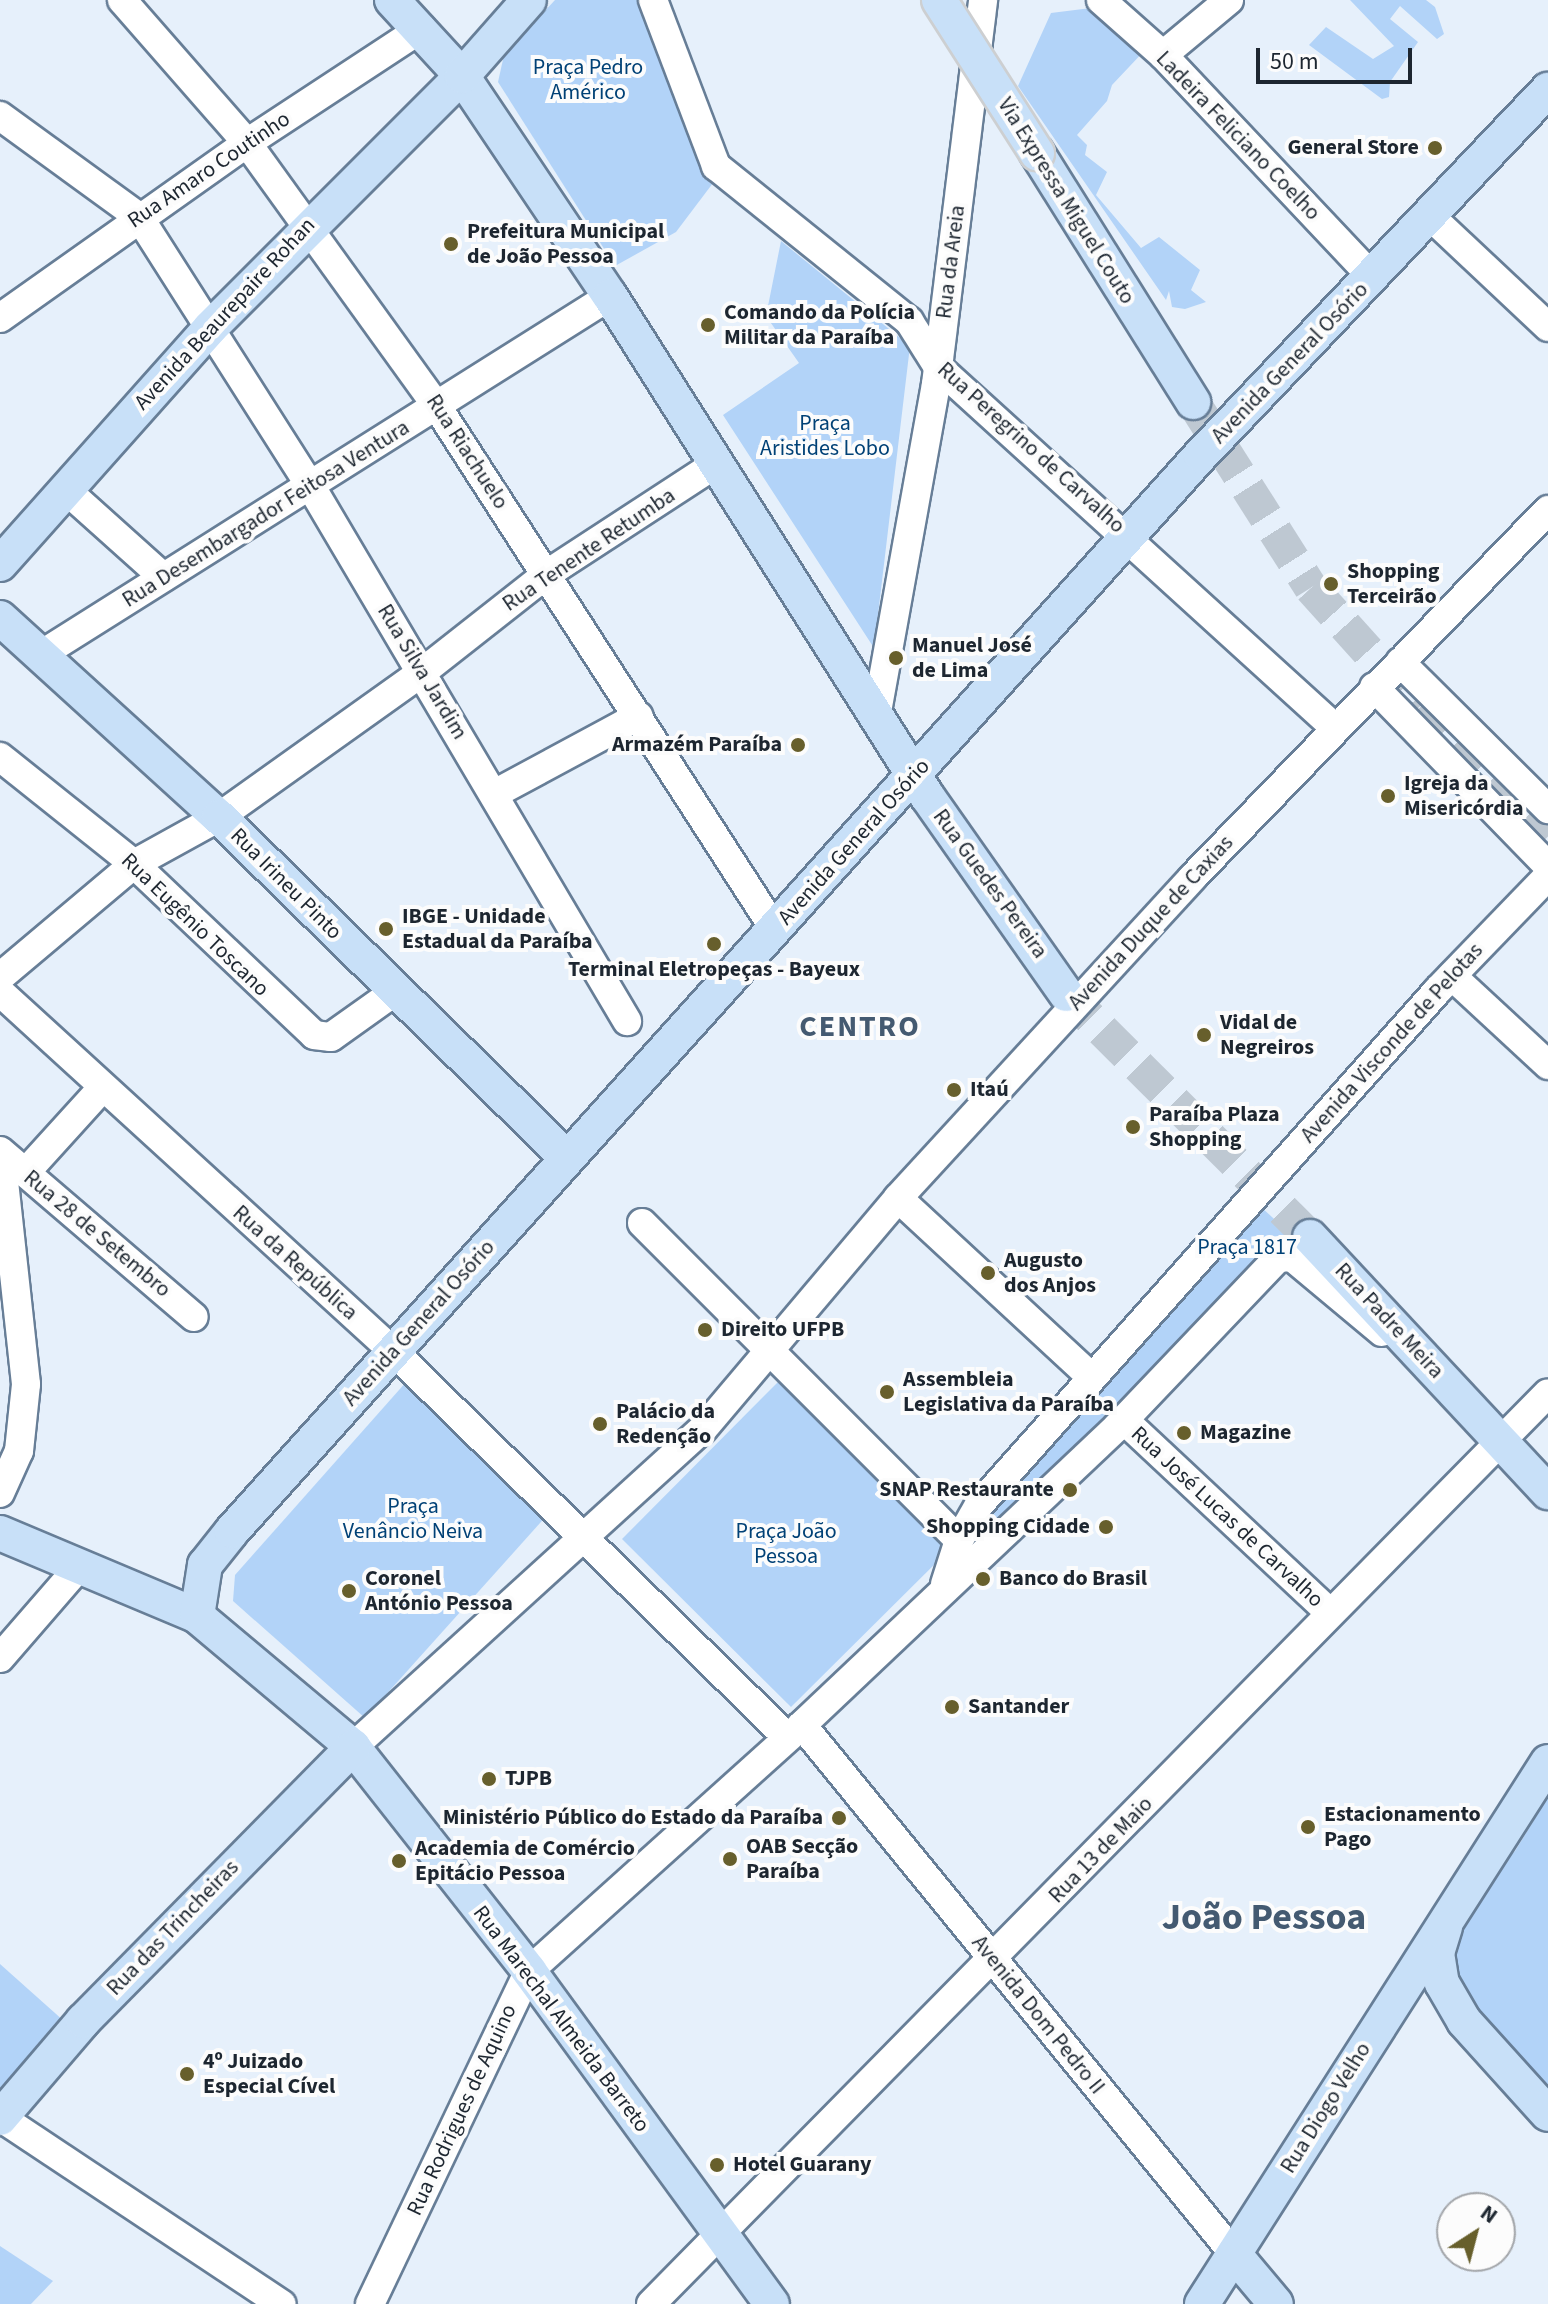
<!DOCTYPE html>
<meta charset="utf-8">
<style>
body{margin:0}
#map{position:relative;width:1548px;height:2304px;overflow:hidden;background:#e6f0fb;font-family:"Source Sans 3",sans-serif}
div>[style]{position:absolute}
.green>*{inset:0;background:#b2d3f8}
.major-tunnel>*{height:34px;margin-top:-17px;transform-origin:0;background:repeating-linear-gradient(90deg,#bec8d2 0 34px,transparent 0 51px)}
.roads{filter:drop-shadow(2px 0 #677e97) drop-shadow(-2px 0 #677e97) drop-shadow(0 2px #677e97) drop-shadow(0 -2px #677e97)}
.minor>*{height:28px;margin:-14px;padding:0 14px;transform-origin:14px;border-radius:14px;background:#fff}
.major>*{height:34px;margin:-17px;padding:0 17px;transform-origin:17px;border-radius:17px;background:#c8e0f8}
.bridges{filter:drop-shadow(2px 0 #cdcfd1) drop-shadow(-2px 0 #cdcfd1) drop-shadow(0 2px #cdcfd1) drop-shadow(0 -2px #cdcfd1)}
.major-bridge>*{height:34px;margin:-17px;padding:0 17px;transform-origin:17px;border-radius:17px;background:#c8e0f8}
.dots>*{width:22px;height:22px;translate:-50% -50%;box-sizing:border-box;border:4px solid #fcfcfc;border-radius:50%}
span{translate:-50% -50%;white-space:nowrap;text-align:center;line-height:1.15;-webkit-text-stroke:8px #fcfcfc;paint-order:stroke}
.park-label{font-size:22px;color:#004176}
.street-label{font-size:22px;color:#1d2630}
.poi-label{font-size:22px;color:#1d2630;font-weight:700}
.right{translate:-100% -50%;text-align:right}
.left{translate:0 -50%;text-align:left}
.district-label{font-size:30px;color:#445a71;font-weight:700;letter-spacing:2px}
.town-label{font-size:38px;color:#445a71;font-weight:700}
.north{position:absolute;left:1436px;top:2192px;width:80px;height:80px;box-sizing:border-box;background:#fcfcfc;border:2px solid #a3a6aa;border-radius:50%;rotate:36deg;font-size:22px;font-weight:700;line-height:32px;text-align:center;color:#1d2630}
.north::after{content:'';display:block;margin:auto;width:28px;height:36px;background:#675f2c;clip-path:polygon(50% 0,100% 100%,50% 72%,0 100%)}
.scale{position:absolute;left:1256px;top:48px;width:156px;height:36px;box-sizing:border-box;border:4px solid #1d2630;border-top:0;padding-left:10px;font-size:24px;line-height:28px;white-space:nowrap;color:#1d2630;-webkit-text-stroke:6px #fcfcfc;paint-order:stroke}
</style>
<div id="map">
<div class="green">
<i style="clip-path:polygon(555px 0,638px 0,713px 183px,676px 232px,615px 266px,498px 82px,504px 55px)"></i>
<i style="clip-path:polygon(1350px 0,1426px 0,1435px 7px,1444px 34px,1437px 39px,1400px 6px,1390px 19px,1418px 42px,1390px 82px,1389px 97px,1382px 99px,1309px 45px,1326px 27px,1373px 59px,1394px 46px)"></i>
<i style="clip-path:polygon(1091px 8px,1146px 49px,1112px 85px,1107px 101px,1077px 135px,1087px 145px,1085px 155px,1107px 172px,1096px 195px,1141px 248px,1159px 237px,1200px 270px,1191px 290px,1206px 302px,1185px 309px,1172px 307px,1169px 291px,1166px 300px,1018px 86px,1051px 13px)"></i>
<i style="clip-path:polygon(781px 241px,910px 346px,874px 648px,723px 415px,799px 363px,766px 316px)"></i>
<i style="clip-path:polygon(1251px 1198px,1303px 1245px,998px 1540px,979px 1505px)"></i>
<i style="clip-path:polygon(780px 1380px,950px 1549px,791px 1707px,622px 1539px)"></i>
<i style="clip-path:polygon(407px 1381px,549px 1513px,365px 1718px,233px 1601px,235px 1575px)"></i>
<i style="clip-path:polygon(1548px 1797px,1548px 2089px,1504px 2042px,1478px 2021px,1454px 1967px,1456px 1925px,1500px 1863px,1515px 1851px)"></i>
<i style="clip-path:polygon(0 1964px,65px 2022px,0 2089px)"></i>
<i style="clip-path:polygon(0 2246px,53px 2281px,31px 2304px,0 2304px)"></i>
</div>
<div class="major-tunnel">
<i style="left:1193px;top:402px;width:220px;rotate:57.6deg"></i>
<i style="left:1311px;top:588px;width:161px;rotate:48deg"></i>
<i style="left:1419px;top:708px;width:182px;rotate:45deg"></i>
<i style="left:1066px;top:994px;width:344px;rotate:44.9deg"></i>
</div>
<div class="roads">
<div class="minor">
<i style="left:122px;top:0;width:190px;rotate:48.8deg"></i>
<i style="left:247px;top:143px;width:327px;rotate:54.2deg"></i>
<i style="left:438px;top:408px;width:621px;rotate:57.15deg"></i>
<i style="left:653px;top:0;width:178px;rotate:69.2deg"></i>
<i style="left:716px;top:166px;width:248px;rotate:38.8deg"></i>
<i style="left:909px;top:321px;width:54px;rotate:57.8deg"></i>
<i style="left:938px;top:367px;width:535px;rotate:42.27deg"></i>
<i style="left:1101px;top:0;width:83px;rotate:41.6deg"></i>
<i style="left:1163px;top:55px;width:305px;rotate:46.7deg"></i>
<i style="left:1163px;top:55px;width:86px;rotate:-39.8deg"></i>
<i style="left:0;top:116px;width:172px;rotate:36deg"></i>
<i style="left:139px;top:217px;width:318px;rotate:57.5deg"></i>
<i style="left:310px;top:485px;width:623px;rotate:59.4deg"></i>
<i style="left:1430px;top:216px;width:162px;rotate:43.2deg"></i>
<i style="left:0;top:318px;width:303px;rotate:-35.3deg"></i>
<i style="left:247px;top:143px;width:209px;rotate:-33.3deg"></i>
<i style="left:65px;top:489px;width:132px;rotate:41.9deg"></i>
<i style="left:42px;top:654px;width:671px;rotate:-32.22deg"></i>
<i style="left:1400px;top:662px;width:209px;rotate:44.8deg"></i>
<i style="left:1374px;top:687px;width:250px;rotate:45.8deg"></i>
<i style="left:877px;top:712px;width:333px;rotate:-79.8deg"></i>
<i style="left:936px;top:384px;width:387px;rotate:-83deg"></i>
<i style="left:0;top:757px;width:171px;rotate:38.6deg"></i>
<i style="left:134px;top:864px;width:248px;rotate:43.5deg"></i>
<i style="left:314px;top:1035px;width:17px;rotate:7deg"></i>
<i style="left:331px;top:1037px;width:77px;rotate:-35.5deg"></i>
<i style="left:496px;top:793px;width:162px;rotate:-28.3deg"></i>
<i style="left:1452px;top:976px;width:131px;rotate:42.8deg"></i>
<i style="left:0;top:977px;width:175px;rotate:-40.1deg"></i>
<i style="left:134px;top:864px;width:97px;rotate:-28.9deg"></i>
<i style="left:219px;top:817px;width:248px;rotate:-35.5deg"></i>
<i style="left:421px;top:673px;width:160px;rotate:-38.2deg"></i>
<i style="left:547px;top:574px;width:202px;rotate:-33.1deg"></i>
<i style="left:0;top:992px;width:534px;rotate:42.42deg"></i>
<i style="left:394px;top:1352px;width:550px;rotate:44.41deg"></i>
<i style="left:0;top:1151px;width:255px;rotate:40.6deg"></i>
<i style="left:25px;top:1173px;width:115px;rotate:-47.8deg"></i>
<i style="left:898px;top:1198px;width:262px;rotate:42.8deg"></i>
<i style="left:642px;top:1223px;width:448px;rotate:45deg"></i>
<i style="left:1124px;top:1420px;width:282px;rotate:43.1deg"></i>
<i style="left:0;top:1493px;width:46px;rotate:-65.7deg"></i>
<i style="left:19px;top:1451px;width:67px;rotate:-84deg"></i>
<i style="left:26px;top:1384px;width:233px;rotate:-96.2deg"></i>
<i style="left:945px;top:1584px;width:46px;rotate:-72.3deg"></i>
<i style="left:959px;top:1540px;width:40px;rotate:-60.3deg"></i>
<i style="left:979px;top:1505px;width:690px;rotate:-48.29deg"></i>
<i style="left:1438px;top:990px;width:158px;rotate:-46deg"></i>
<i style="left:0;top:1658px;width:119px;rotate:-49.1deg"></i>
<i style="left:802px;top:1725px;width:683px;rotate:50.76deg"></i>
<i style="left:353px;top:1747px;width:473px;rotate:-42.3deg"></i>
<i style="left:703px;top:1429px;width:302px;rotate:-49.8deg"></i>
<i style="left:898px;top:1198px;width:435px;rotate:-47.4deg"></i>
<i style="left:1192px;top:878px;width:512px;rotate:-45.95deg"></i>
<i style="left:0;top:2117px;width:338px;rotate:33.6deg"></i>
<i style="left:370px;top:2304px;width:369px;rotate:-64.5deg"></i>
<i style="left:529px;top:1971px;width:367px;rotate:-42deg"></i>
<i style="left:802px;top:1725px;width:434px;rotate:-43.4deg"></i>
<i style="left:1117px;top:1427px;width:233px;rotate:-46.4deg"></i>
<i style="left:1278px;top:1258px;width:14px;rotate:-4deg"></i>
<i style="left:1292px;top:1257px;width:117px;rotate:39.8deg"></i>
<i style="left:651px;top:2304px;width:1278px;rotate:-45.44deg"></i>
</div>
<div class="major">
<i style="left:392px;top:0;width:103px;rotate:47.4deg"></i>
<i style="left:462px;top:76px;width:265px;rotate:56.1deg"></i>
<i style="left:610px;top:296px;width:592px;rotate:57.63deg"></i>
<i style="left:927px;top:796px;width:242px;rotate:54.9deg"></i>
<i style="left:1037px;top:153px;width:294px;rotate:57.9deg"></i>
<i style="left:0;top:564px;width:316px;rotate:-48.3deg"></i>
<i style="left:210px;top:328px;width:356px;rotate:-45deg"></i>
<i style="left:462px;top:76px;width:101px;rotate:-48.6deg"></i>
<i style="left:0;top:618px;width:296px;rotate:42.3deg"></i>
<i style="left:219px;top:817px;width:486px;rotate:44.4deg"></i>
<i style="left:1310px;top:1237px;width:349px;rotate:47deg"></i>
<i style="left:0;top:1533px;width:214px;rotate:22.8deg"></i>
<i style="left:197px;top:1616px;width:204px;rotate:40deg"></i>
<i style="left:353px;top:1747px;width:285px;rotate:51.8deg"></i>
<i style="left:529px;top:1971px;width:412px;rotate:53.9deg"></i>
<i style="left:197px;top:1616px;width:52px;rotate:-81.1deg"></i>
<i style="left:205px;top:1565px;width:43px;rotate:-51.5deg"></i>
<i style="left:232px;top:1531px;width:1448px;rotate:-48deg"></i>
<i style="left:1201px;top:455px;width:504px;rotate:-46.45deg"></i>
<i style="left:1445px;top:1927px;width:27px;rotate:107deg"></i>
<i style="left:1437px;top:1953px;width:30px;rotate:81deg"></i>
<i style="left:1442px;top:1983px;width:44px;rotate:59.9deg"></i>
<i style="left:1464px;top:2021px;width:125px;rotate:47.9deg"></i>
<i style="left:0;top:2118px;width:128px;rotate:-49.4deg"></i>
<i style="left:83px;top:2021px;width:385px;rotate:-45.4deg"></i>
<i style="left:1234px;top:2254px;width:65px;rotate:50deg"></i>
<i style="left:1202px;top:2304px;width:643px;rotate:-57.45deg"></i>
</div>
</div>
<div class="bridges">
<div class="major-bridge">
<i style="left:939px;top:0;width:182px;rotate:57.4deg"></i>
</div>
</div>
<div class="dots">
<i style="left:1435px;top:148px;background:#675f2c"></i>
<i style="left:451px;top:244px;background:#675f2c"></i>
<i style="left:708px;top:325px;background:#675f2c"></i>
<i style="left:1331px;top:584px;background:#675f2c"></i>
<i style="left:896px;top:658px;background:#675f2c"></i>
<i style="left:798px;top:745px;background:#675f2c"></i>
<i style="left:1388px;top:796px;background:#675f2c"></i>
<i style="left:386px;top:929px;background:#675f2c"></i>
<i style="left:714px;top:944px;background:#675f2c"></i>
<i style="left:1204px;top:1035px;background:#675f2c"></i>
<i style="left:954px;top:1090px;background:#675f2c"></i>
<i style="left:1133px;top:1127px;background:#675f2c"></i>
<i style="left:988px;top:1273px;background:#675f2c"></i>
<i style="left:705px;top:1330px;background:#675f2c"></i>
<i style="left:887px;top:1392px;background:#675f2c"></i>
<i style="left:600px;top:1424px;background:#675f2c"></i>
<i style="left:1184px;top:1433px;background:#675f2c"></i>
<i style="left:1070px;top:1490px;background:#675f2c"></i>
<i style="left:1106px;top:1527px;background:#675f2c"></i>
<i style="left:983px;top:1579px;background:#675f2c"></i>
<i style="left:349px;top:1591px;background:#675f2c"></i>
<i style="left:952px;top:1707px;background:#675f2c"></i>
<i style="left:489px;top:1779px;background:#675f2c"></i>
<i style="left:839px;top:1818px;background:#675f2c"></i>
<i style="left:1308px;top:1827px;background:#675f2c"></i>
<i style="left:730px;top:1859px;background:#675f2c"></i>
<i style="left:399px;top:1861px;background:#675f2c"></i>
<i style="left:187px;top:2074px;background:#675f2c"></i>
<i style="left:717px;top:2165px;background:#675f2c"></i>
</div>
<div class="park-label">
<span style="left:588px;top:80px">Praça Pedro<br>Américo</span>
<span style="left:825px;top:436px">Praça<br>Aristides Lobo</span>
<span style="left:1247px;top:1248px">Praça 1817</span>
<span style="left:413px;top:1519px">Praça<br>Venâncio Neiva</span>
<span style="left:786px;top:1544px">Praça João<br>Pessoa</span>
</div>
<div class="street-label">
<span style="left:1238px;top:136px;rotate:46deg">Ladeira Feliciano Coelho</span>
<span style="left:209px;top:170px;rotate:-34deg">Rua Amaro Coutinho</span>
<span style="left:1066px;top:201px;rotate:58deg">Via Expressa Miguel Couto</span>
<span style="left:951px;top:262px;rotate:-83deg">Rua da Areia</span>
<span style="left:225px;top:314px;rotate:-47deg">Avenida Beaurepaire Rohan</span>
<span style="left:1290px;top:363px;rotate:-46deg">Avenida General Osório</span>
<span style="left:1031px;top:448px;rotate:42deg">Rua Peregrino de Carvalho</span>
<span style="left:467px;top:452px;rotate:57deg">Rua Riachuelo</span>
<span style="left:266px;top:514px;rotate:-32deg">Rua Desembargador Feitosa Ventura</span>
<span style="left:589px;top:550px;rotate:-34deg">Rua Tenente Retumba</span>
<span style="left:422px;top:672px;rotate:59deg">Rua Silva Jardim</span>
<span style="left:854px;top:842px;rotate:-48deg">Avenida General Osório</span>
<span style="left:286px;top:884px;rotate:45deg">Rua Irineu Pinto</span>
<span style="left:990px;top:884px;rotate:54deg">Rua Guedes Pereira</span>
<span style="left:1151px;top:923px;rotate:-47deg">Avenida Duque de Caxias</span>
<span style="left:195px;top:925px;rotate:44deg">Rua Eugênio Toscano</span>
<span style="left:1392px;top:1043px;rotate:-48deg">Avenida Visconde de Pelotas</span>
<span style="left:97px;top:1234px;rotate:40deg">Rua 28 de Setembro</span>
<span style="left:295px;top:1263px;rotate:42deg">Rua da República</span>
<span style="left:1389px;top:1321px;rotate:47deg">Rua Padre Meira</span>
<span style="left:419px;top:1323px;rotate:-48deg">Avenida General Osório</span>
<span style="left:1227px;top:1517px;rotate:43deg">Rua José Lucas de Carvalho</span>
<span style="left:1101px;top:1850px;rotate:-46deg">Rua 13 de Maio</span>
<span style="left:173px;top:1928px;rotate:-46deg">Rua das Trincheiras</span>
<span style="left:1038px;top:2015px;rotate:51deg">Avenida Dom Pedro II</span>
<span style="left:561px;top:2019px;rotate:53deg">Rua Marechal Almeida Barreto</span>
<span style="left:1326px;top:2108px;rotate:-58deg">Rua Diogo Velho</span>
<span style="left:462px;top:2110px;rotate:-65deg">Rua Rodrigues de Aquino</span>
</div>
<div class="poi-label">
<span class="right" style="left:1419px;top:148px">General Store</span>
<span class="left" style="left:467px;top:244px">Prefeitura Municipal<br>de João Pessoa</span>
<span class="left" style="left:724px;top:325px">Comando da Polícia<br>Militar da Paraíba</span>
<span class="left" style="left:1347px;top:584px">Shopping<br>Terceirão</span>
<span class="left" style="left:912px;top:658px">Manuel José<br>de Lima</span>
<span class="right" style="left:782px;top:745px">Armazém Paraíba</span>
<span class="left" style="left:1404px;top:796px">Igreja da<br>Misericórdia</span>
<span class="left" style="left:402px;top:929px">IBGE - Unidade<br>Estadual da Paraíba</span>
<span style="left:714px;top:970px">Terminal Eletropeças - Bayeux</span>
<span class="left" style="left:1220px;top:1035px">Vidal de<br>Negreiros</span>
<span class="left" style="left:970px;top:1090px">Itaú</span>
<span class="left" style="left:1149px;top:1127px">Paraíba Plaza<br>Shopping</span>
<span class="left" style="left:1004px;top:1273px">Augusto<br>dos Anjos</span>
<span class="left" style="left:721px;top:1330px">Direito UFPB</span>
<span class="left" style="left:903px;top:1392px">Assembleia<br>Legislativa da Paraíba</span>
<span class="left" style="left:616px;top:1424px">Palácio da<br>Redenção</span>
<span class="left" style="left:1200px;top:1433px">Magazine</span>
<span class="right" style="left:1054px;top:1490px">SNAP Restaurante</span>
<span class="right" style="left:1090px;top:1527px">Shopping Cidade</span>
<span class="left" style="left:365px;top:1591px">Coronel<br>António Pessoa</span>
<span class="left" style="left:999px;top:1579px">Banco do Brasil</span>
<span class="left" style="left:968px;top:1707px">Santander</span>
<span class="left" style="left:505px;top:1779px">TJPB</span>
<span class="left" style="left:1324px;top:1827px">Estacionamento<br>Pago</span>
<span class="right" style="left:823px;top:1818px">Ministério Público do Estado da Paraíba</span>
<span class="left" style="left:746px;top:1859px">OAB Secção<br>Paraíba</span>
<span class="left" style="left:415px;top:1861px">Academia de Comércio<br>Epitácio Pessoa</span>
<span class="left" style="left:203px;top:2074px">4º Juizado<br>Especial Cível</span>
<span class="left" style="left:733px;top:2165px">Hotel Guarany</span>
</div>
<div class="district-label">
<span style="left:860px;top:1027px">CENTRO</span>
</div>
<div class="town-label">
<span style="left:1264px;top:1918px">João Pessoa</span>
</div>
<div class="north">N</div>
<div class="scale">50 m</div>
</div>
